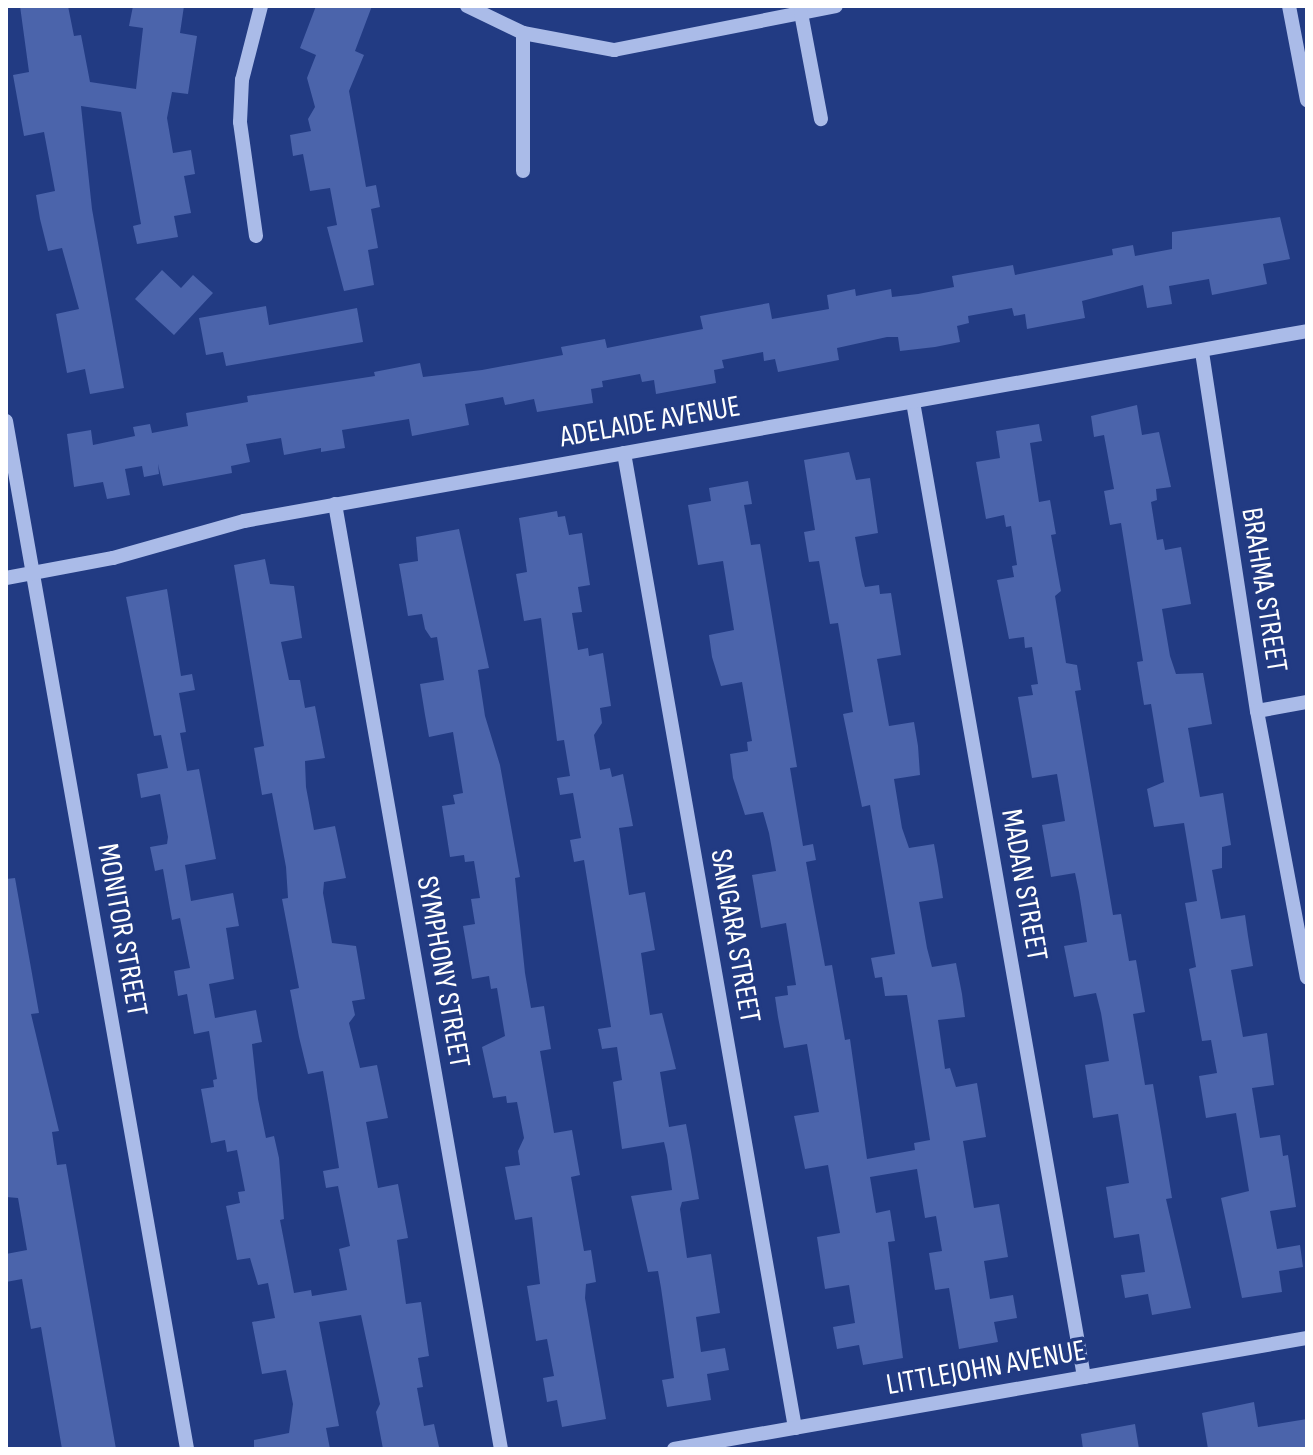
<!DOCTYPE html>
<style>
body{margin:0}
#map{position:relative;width:1313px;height:1455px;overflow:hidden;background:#223b83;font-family:"Sofia Sans Condensed",sans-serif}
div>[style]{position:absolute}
.building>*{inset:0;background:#4b64ab}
.minor>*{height:14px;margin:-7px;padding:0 7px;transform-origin:7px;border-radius:7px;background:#aabbe8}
span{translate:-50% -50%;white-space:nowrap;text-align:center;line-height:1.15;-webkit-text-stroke:7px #223b83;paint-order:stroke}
.street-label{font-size:30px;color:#fff}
.frame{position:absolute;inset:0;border:8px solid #fff;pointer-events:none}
</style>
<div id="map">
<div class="building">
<i style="clip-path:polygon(20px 6px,68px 6px,74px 36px,81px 35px,90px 82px,136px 89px,143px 28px,129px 26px,133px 6px,184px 6px,180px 33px,197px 36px,188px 94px,172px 92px,167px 118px,173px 153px,191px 150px,195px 174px,184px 176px,191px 213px,174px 216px,178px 237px,137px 244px,133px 226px,141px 224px,121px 112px,81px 106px,92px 209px,124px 388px,90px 394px,85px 369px,67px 373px,56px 314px,79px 309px,62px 248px,48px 251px,40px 219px,36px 195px,55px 191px,44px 132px,24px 136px,13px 75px,29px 72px)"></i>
<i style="clip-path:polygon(316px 6px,372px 6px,355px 51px,364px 55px,349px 91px,366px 187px,376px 185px,380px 207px,371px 209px,378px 248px,368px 250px,374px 285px,344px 291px,327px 227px,337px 225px,330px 188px,310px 191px,303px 154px,293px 156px,290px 135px,311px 131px,308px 119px,315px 107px,307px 78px,316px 55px,300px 48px)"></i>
<i style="clip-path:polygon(1280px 217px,1290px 259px,1263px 264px,1267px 284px,1212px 295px,1209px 279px,1169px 286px,1172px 304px,1147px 308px,1143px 285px,1082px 301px,1085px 318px,1053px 324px,1027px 329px,1025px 314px,1014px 316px,1012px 308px,968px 316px,969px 323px,957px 326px,960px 342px,935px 347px,900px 351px,898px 337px,887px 337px,837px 348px,839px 360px,778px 372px,775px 359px,764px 361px,763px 352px,722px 360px,724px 368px,714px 370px,716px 383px,656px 394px,654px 380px,642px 382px,640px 374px,602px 381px,603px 387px,591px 389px,593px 403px,537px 412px,534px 399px,505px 405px,503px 397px,465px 404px,469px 425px,412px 436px,409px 419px,342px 430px,345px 448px,321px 452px,321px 448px,284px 455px,281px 438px,246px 444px,250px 462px,231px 466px,232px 473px,163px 486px,158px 464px,159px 474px,144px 477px,142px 466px,125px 469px,130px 495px,107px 499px,103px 482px,74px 487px,67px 434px,91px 430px,93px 445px,135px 436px,133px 427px,150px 424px,152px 433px,188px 426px,186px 413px,248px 402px,247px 396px,375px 376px,374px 372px,420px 363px,423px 377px,482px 370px,563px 355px,561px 347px,605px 339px,607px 348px,703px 329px,700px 316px,769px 303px,772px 319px,829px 309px,827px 295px,855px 289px,856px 296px,891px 289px,892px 297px,918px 294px,954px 287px,952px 276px,1013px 265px,1015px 275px,1113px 255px,1112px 249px,1133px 245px,1135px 256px,1172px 249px,1172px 232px)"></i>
<i style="clip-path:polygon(162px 270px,181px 288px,193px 275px,213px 293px,174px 335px,135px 299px)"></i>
<i style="clip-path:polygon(266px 306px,269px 325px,357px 308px,363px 342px,226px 366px,223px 352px,206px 355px,199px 318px)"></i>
<i style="clip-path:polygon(1137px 405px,1142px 435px,1159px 432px,1171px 487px,1156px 489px,1157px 500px,1151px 502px,1157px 540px,1163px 539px,1165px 550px,1181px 547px,1191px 604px,1162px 609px,1170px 656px,1176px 674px,1203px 673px,1212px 724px,1188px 728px,1200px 797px,1223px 793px,1231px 845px,1222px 847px,1222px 868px,1212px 870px,1221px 919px,1245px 915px,1248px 936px,1253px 966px,1231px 970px,1243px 1037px,1267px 1033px,1274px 1085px,1252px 1088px,1260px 1138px,1280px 1135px,1283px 1156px,1288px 1155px,1296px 1207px,1270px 1211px,1277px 1249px,1300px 1245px,1303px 1267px,1279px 1271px,1282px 1292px,1242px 1298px,1221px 1198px,1249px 1191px,1236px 1113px,1206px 1118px,1199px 1076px,1217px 1073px,1211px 1040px,1202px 1041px,1189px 969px,1196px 967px,1185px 903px,1197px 901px,1184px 823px,1154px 827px,1147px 789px,1164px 782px,1151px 704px,1144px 705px,1137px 662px,1143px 661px,1121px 523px,1110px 525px,1104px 491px,1114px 489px,1104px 435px,1094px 437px,1091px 416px)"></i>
<i style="clip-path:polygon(1039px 424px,1042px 441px,1030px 443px,1039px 502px,1050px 500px,1056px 534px,1051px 535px,1061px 591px,1055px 596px,1066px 663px,1077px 665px,1081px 690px,1075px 691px,1113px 915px,1121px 914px,1129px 961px,1136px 960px,1145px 1012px,1133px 1014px,1145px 1085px,1153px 1084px,1172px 1198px,1166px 1199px,1191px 1308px,1152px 1315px,1148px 1294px,1125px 1298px,1121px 1275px,1145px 1272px,1139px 1234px,1114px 1238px,1106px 1187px,1129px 1183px,1118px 1114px,1093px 1118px,1090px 1098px,1085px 1065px,1109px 1061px,1101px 1013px,1096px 993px,1074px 997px,1064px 946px,1087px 942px,1079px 892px,1075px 873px,1051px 877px,1042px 825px,1065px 821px,1057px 774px,1032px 778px,1018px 697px,1033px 695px,1031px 685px,1038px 684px,1032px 647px,1025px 648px,1024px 637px,1009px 639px,997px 580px,1014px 577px,1012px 566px,1017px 565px,1011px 526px,1006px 527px,1004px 515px,986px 519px,976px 462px,1000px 458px,996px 431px)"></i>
<i style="clip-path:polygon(849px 452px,856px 480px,870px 478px,878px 533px,855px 537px,862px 576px,865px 587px,879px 585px,880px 594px,891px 593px,901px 655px,877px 659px,889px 726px,914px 722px,918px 746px,920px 775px,894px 779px,902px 828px,909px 848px,934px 844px,938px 866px,943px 898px,919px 902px,927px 948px,932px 967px,956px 963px,962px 994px,965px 1017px,938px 1020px,945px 1069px,950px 1068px,956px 1087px,977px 1083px,986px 1137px,963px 1141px,969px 1178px,974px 1208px,999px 1204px,1008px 1257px,984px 1261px,990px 1299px,1013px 1295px,1017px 1318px,994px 1322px,998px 1342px,959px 1349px,949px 1288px,935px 1290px,929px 1253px,942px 1251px,936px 1216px,925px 1218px,917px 1169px,870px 1177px,876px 1213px,890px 1210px,895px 1241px,888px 1242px,903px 1358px,863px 1365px,859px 1345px,837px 1349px,833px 1327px,855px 1323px,849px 1285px,825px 1289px,817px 1237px,840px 1233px,828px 1165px,805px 1169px,794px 1116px,819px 1112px,807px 1044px,784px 1048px,778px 1017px,775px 997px,788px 995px,787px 986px,796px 985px,786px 923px,761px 928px,752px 875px,776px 871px,769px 833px,763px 812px,745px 815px,733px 778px,730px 754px,748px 751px,747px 742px,752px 741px,742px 682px,721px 686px,712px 657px,709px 635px,734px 630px,723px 561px,698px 565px,688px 505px,711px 501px,709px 488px,748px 481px,752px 504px,744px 505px,751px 545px,760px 544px,797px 767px,790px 768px,803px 846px,813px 844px,816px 860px,806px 862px,812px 896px,825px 966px,832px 965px,845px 1040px,850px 1039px,867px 1159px,915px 1150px,914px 1143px,930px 1140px,907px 995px,885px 996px,882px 977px,875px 978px,871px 958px,895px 954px,870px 805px,862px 807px,843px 714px,853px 712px,838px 623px,830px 624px,819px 561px,809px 562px,804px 532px,815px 530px,804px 460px)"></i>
<i style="clip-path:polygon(557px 511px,558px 517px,565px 516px,569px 535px,582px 533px,590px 585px,578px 587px,582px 612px,572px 613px,578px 650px,588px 648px,589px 656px,603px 653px,611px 706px,600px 708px,602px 723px,594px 735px,600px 770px,610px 768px,612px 777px,623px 774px,633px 826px,619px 828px,629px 895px,645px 892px,655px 950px,641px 953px,650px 1015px,662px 1013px,676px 1069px,660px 1072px,668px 1121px,669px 1127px,686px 1124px,691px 1151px,699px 1199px,682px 1202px,680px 1209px,687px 1258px,711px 1254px,720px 1313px,696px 1317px,701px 1352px,725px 1348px,729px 1370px,707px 1374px,711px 1400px,667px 1407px,662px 1380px,674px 1378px,661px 1288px,658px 1271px,648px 1272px,631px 1196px,672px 1190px,667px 1155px,664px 1142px,622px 1149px,613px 1082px,622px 1080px,617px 1047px,602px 1049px,598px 1029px,611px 1027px,584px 860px,574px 862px,570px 840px,581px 838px,573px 793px,560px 795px,557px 778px,570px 776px,564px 740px,557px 741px,541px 618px,524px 621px,516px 574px,527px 572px,519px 518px)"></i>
<i style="clip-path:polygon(459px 529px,489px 668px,478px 670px,485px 716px,500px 765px,520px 877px,515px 878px,525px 973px,531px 1008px,544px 1006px,551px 1049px,540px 1051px,554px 1133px,572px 1130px,580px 1175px,571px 1177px,584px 1251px,591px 1250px,596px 1282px,586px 1284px,585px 1298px,606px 1419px,562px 1427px,557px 1400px,547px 1402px,543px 1378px,554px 1376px,547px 1339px,536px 1341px,527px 1286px,540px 1284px,532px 1217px,515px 1220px,505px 1167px,520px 1165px,518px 1151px,524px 1138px,517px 1102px,507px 1103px,506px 1096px,493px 1098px,482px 1047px,505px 1036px,497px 988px,491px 989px,489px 976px,472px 979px,463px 926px,475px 924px,471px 899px,480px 898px,474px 861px,465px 862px,464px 855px,450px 857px,442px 806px,455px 804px,453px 795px,463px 793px,453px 732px,429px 737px,425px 715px,420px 684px,444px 680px,437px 637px,431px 638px,425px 629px,422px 614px,408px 616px,399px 564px,418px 561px,416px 537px)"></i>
<i style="clip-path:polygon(265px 559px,270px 584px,294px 586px,302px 638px,281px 642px,289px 680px,300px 680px,305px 708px,315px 706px,325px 758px,305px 761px,306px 787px,314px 830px,335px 826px,346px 878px,324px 882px,323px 893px,332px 943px,356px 946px,365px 999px,352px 1001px,355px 1015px,349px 1023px,360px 1068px,377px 1065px,388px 1118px,366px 1122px,378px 1188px,398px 1184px,408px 1238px,397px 1240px,406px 1304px,421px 1302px,429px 1356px,418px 1358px,423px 1387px,417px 1388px,424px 1426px,434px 1424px,439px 1447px,383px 1449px,376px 1412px,380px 1404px,361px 1315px,319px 1322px,339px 1426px,326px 1428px,330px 1449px,254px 1449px,254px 1440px,289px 1433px,293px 1404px,286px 1370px,262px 1374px,252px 1322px,275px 1318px,268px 1283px,258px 1285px,250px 1258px,237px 1260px,226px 1206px,240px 1203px,238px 1192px,245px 1191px,237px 1150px,227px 1152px,225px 1140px,211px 1143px,201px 1089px,214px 1087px,213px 1080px,217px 1079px,209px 1031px,194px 1034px,187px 994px,178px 996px,174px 971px,190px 968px,180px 918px,172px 920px,163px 869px,155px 871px,150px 847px,167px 844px,168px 837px,160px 794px,141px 798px,137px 774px,168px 768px,161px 735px,154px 736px,126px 597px,167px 589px,181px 676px,192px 674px,195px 690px,179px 693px,186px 732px,180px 733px,187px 771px,199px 769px,216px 859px,185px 865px,191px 901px,233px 893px,239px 926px,226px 928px,234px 979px,209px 984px,215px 1018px,256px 1010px,262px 1042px,252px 1044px,258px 1099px,266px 1138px,274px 1136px,279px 1158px,284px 1219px,280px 1220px,294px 1293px,311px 1290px,312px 1296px,347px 1290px,339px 1249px,350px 1246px,338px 1186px,326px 1188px,323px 1171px,339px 1168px,329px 1105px,323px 1071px,308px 1074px,299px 1037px,290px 990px,299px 988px,282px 899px,288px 898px,286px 867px,272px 793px,262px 795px,254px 748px,264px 746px,234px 565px)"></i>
<i style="clip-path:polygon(15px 878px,39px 1013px,31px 1014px,59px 1131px,52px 1132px,57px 1165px,66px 1164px,116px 1449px,62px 1449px,41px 1327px,31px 1329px,22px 1279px,6px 1282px,6px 1254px,27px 1250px,18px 1198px,6px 1197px,6px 879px)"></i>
<i style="clip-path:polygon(1254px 1402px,1258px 1427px,1307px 1419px,1307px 1449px,1208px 1449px,1202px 1413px)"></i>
<i style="clip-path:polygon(1135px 1424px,1139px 1449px,1083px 1449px,1081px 1434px)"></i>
</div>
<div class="minor">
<i style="left:467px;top:6px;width:62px;rotate:25.7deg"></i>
<i style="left:523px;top:33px;width:93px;rotate:10.6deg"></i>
<i style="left:614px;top:50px;width:226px;rotate:-11.2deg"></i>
<i style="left:1289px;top:6px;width:96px;rotate:79.2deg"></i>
<i style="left:801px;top:13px;width:108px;rotate:79.3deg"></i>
<i style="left:523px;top:171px;width:138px;rotate:-90deg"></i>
<i style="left:256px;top:236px;width:115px;rotate:-98deg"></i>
<i style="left:240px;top:122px;width:42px;rotate:-87.3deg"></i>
<i style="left:242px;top:80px;width:76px;rotate:-75.6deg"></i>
<i style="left:1202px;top:352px;width:363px;rotate:81.3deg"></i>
<i style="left:1257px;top:711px;width:271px;rotate:79.4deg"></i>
<i style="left:913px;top:402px;width:990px;rotate:80.05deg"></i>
<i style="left:6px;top:421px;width:1044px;rotate:80.01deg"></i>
<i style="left:624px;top:453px;width:990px;rotate:80.05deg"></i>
<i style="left:335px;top:504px;width:959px;rotate:80.04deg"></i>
<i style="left:6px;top:578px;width:109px;rotate:-10.6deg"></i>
<i style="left:113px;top:558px;width:136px;rotate:-15.8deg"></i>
<i style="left:244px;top:521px;width:1080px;rotate:-10.13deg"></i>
<i style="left:1257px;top:711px;width:51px;rotate:-10.2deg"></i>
<i style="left:674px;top:1449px;width:643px;rotate:-9.95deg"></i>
</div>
<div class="street-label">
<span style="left:650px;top:422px;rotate:-10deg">ADELAIDE AVENUE</span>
<span style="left:1264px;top:590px;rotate:81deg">BRAHMA STREET</span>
<span style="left:1024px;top:885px;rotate:80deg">MADAN STREET</span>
<span style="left:122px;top:930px;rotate:80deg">MONITOR STREET</span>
<span style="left:735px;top:936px;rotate:80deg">SANGARA STREET</span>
<span style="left:443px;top:972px;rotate:80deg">SYMPHONY STREET</span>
<span style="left:986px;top:1368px;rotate:-10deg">LITTLEJOHN AVENUE</span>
</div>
<div class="frame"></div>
</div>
